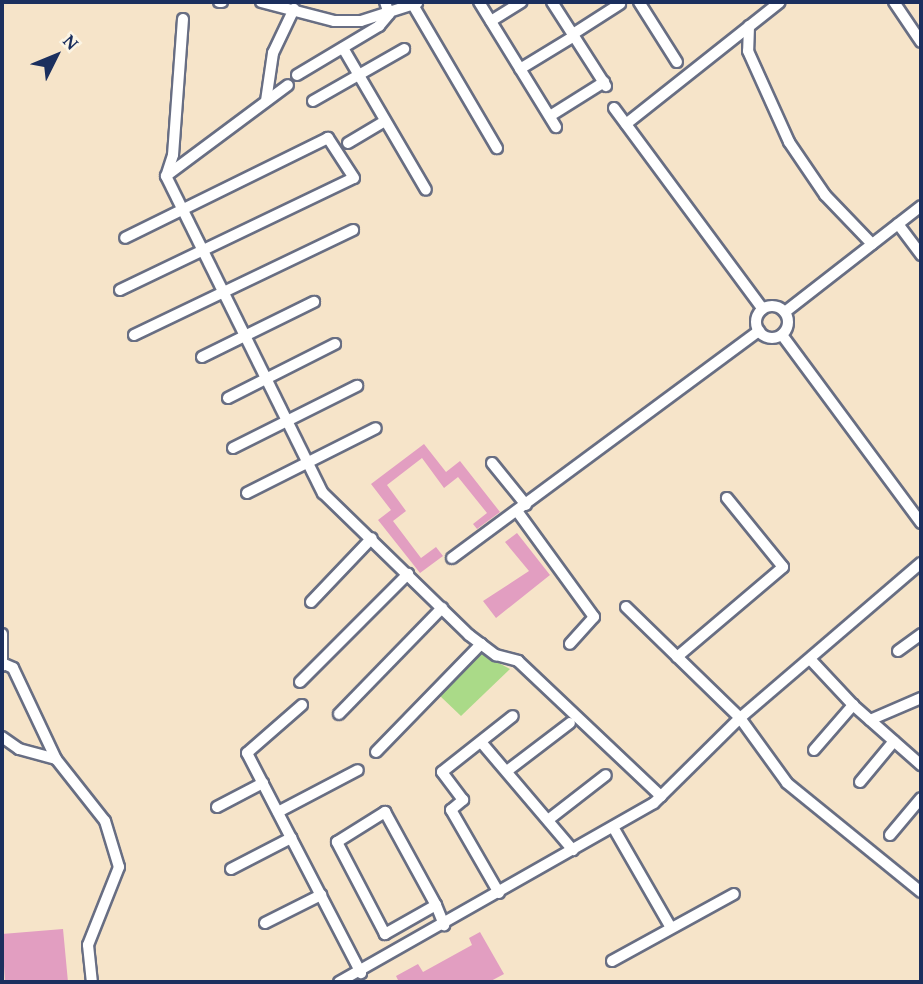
<!DOCTYPE html>
<style>
body{margin:0}
#map{position:relative;width:923px;height:984px;overflow:hidden;background:#f6e4c9;font-family:"Gentium Book Plus",serif}
div>[style]{position:absolute}
.green>*{inset:0;background:#aada88}
.building>*{inset:0;background:#e29ec1}
.roads{filter:drop-shadow(2px 0 #686e83) drop-shadow(-2px 0 #686e83) drop-shadow(0 2px #686e83) drop-shadow(0 -2px #686e83)}
.minor>*{height:10px;margin:-5px;padding:0 5px;transform-origin:5px;border-radius:5px;background:#fff}
.minor>.ring{margin:-5px;padding:0;box-sizing:content-box;background:none;border:10px solid #fff;border-radius:50%}
span{translate:-50% -50%;white-space:nowrap;text-align:center;line-height:1.15;-webkit-text-stroke:5px #fcf5e5;paint-order:stroke}
.frame{position:absolute;inset:0;border:4px solid #1b2f5e;pointer-events:none}
.north{position:absolute;left:21px;top:21px;width:70px;height:70px;-webkit-text-stroke:5px #fcf5e5;paint-order:stroke;rotate:47deg;font-size:19px;font-weight:700;line-height:28px;text-align:center;color:#1b2f5e}
.north::after{content:'';display:block;margin:auto;width:24px;height:32px;background:#1b2f5e;clip-path:polygon(50% 0,100% 100%,50% 72%,0 100%)}
</style>
<div id="map">
<div class="green">
<i style="clip-path:polygon(480px 653px,510px 669px,461px 716px,439px 695px)"></i>
</div>
<div class="building">
<i style="clip-path:polygon(424px 444px,446px 472px,460px 461px,500px 512px,477px 529px,473px 524px,487px 513px,458px 477px,444px 488px,422px 458px,387px 485px,406px 511px,393px 521px,421px 558px,436px 547px,443px 556px,420px 573px,378px 520px,391px 510px,371px 484px)"></i>
<i style="clip-path:polygon(517px 533px,550px 575px,496px 618px,483px 601px,529px 571px,505px 542px)"></i>
<i style="clip-path:polygon(63px 929px,68px 982px,5px 982px,2px 934px)"></i>
<i style="clip-path:polygon(480px 932px,504px 974px,489px 982px,399px 982px,396px 976px,418px 964px,423px 972px,472px 945px,469px 938px)"></i>
</div>
<div class="roads">
<div class="minor">
<i style="left:219px;top:2px;width:3px"></i>
<i style="left:261px;top:2px;width:75px;rotate:14.6deg"></i>
<i style="left:334px;top:21px;width:27px"></i>
<i style="left:361px;top:21px;width:59px;rotate:-17.8deg"></i>
<i style="left:479px;top:2px;width:147px;rotate:58.4deg"></i>
<i style="left:552px;top:2px;width:100px;rotate:57.3deg"></i>
<i style="left:639px;top:2px;width:71px;rotate:57.7deg"></i>
<i style="left:894px;top:2px;width:48px;rotate:56deg"></i>
<i style="left:413px;top:5px;width:166px;rotate:59.6deg"></i>
<i style="left:183px;top:19px;width:136px;rotate:94.2deg"></i>
<i style="left:173px;top:155px;width:22px;rotate:108deg"></i>
<i style="left:166px;top:176px;width:354px;rotate:63.7deg"></i>
<i style="left:323px;top:493px;width:204px;rotate:44.2deg"></i>
<i style="left:469px;top:635px;width:34px;rotate:37deg"></i>
<i style="left:496px;top:655px;width:23px;rotate:15deg"></i>
<i style="left:518px;top:661px;width:197px;rotate:43.4deg"></i>
<i style="left:491px;top:21px;width:36px;rotate:-32deg"></i>
<i style="left:749px;top:26px;width:25px;rotate:92deg"></i>
<i style="left:748px;top:51px;width:100px;rotate:65.7deg"></i>
<i style="left:789px;top:142px;width:64px;rotate:55.8deg"></i>
<i style="left:825px;top:195px;width:68px;rotate:46.2deg"></i>
<i style="left:573px;top:34px;width:56px;rotate:-32.6deg"></i>
<i style="left:343px;top:48px;width:164px;rotate:59.7deg"></i>
<i style="left:520px;top:69px;width:63px;rotate:-31.4deg"></i>
<i style="left:297px;top:75px;width:96px;rotate:-30.9deg"></i>
<i style="left:379px;top:26px;width:16px;rotate:-50deg"></i>
<i style="left:389px;top:14px;width:13px;rotate:-108deg"></i>
<i style="left:266px;top:101px;width:49px;rotate:-81.7deg"></i>
<i style="left:273px;top:53px;width:49px;rotate:-64.5deg"></i>
<i style="left:313px;top:101px;width:105px;rotate:-29.7deg"></i>
<i style="left:614px;top:108px;width:250px;rotate:53.5deg"></i>
<i style="left:550px;top:116px;width:64px;rotate:-32.2deg"></i>
<i style="left:626px;top:124px;width:196px;rotate:-38.4deg"></i>
<i style="left:348px;top:143px;width:43px;rotate:-30.7deg"></i>
<i style="left:166px;top:176px;width:152px;rotate:-36.7deg"></i>
<i style="left:898px;top:224px;width:39px;rotate:53deg"></i>
<i style="left:120px;top:290px;width:259px;rotate:-25.6deg"></i>
<i style="left:354px;top:178px;width:48px;rotate:-123deg"></i>
<i style="left:328px;top:138px;width:226px;rotate:153.8deg"></i>
<i class="ring" style="left:756px;top:306px;width:22px;height:22px"></i>
<i style="left:785px;top:312px;width:172px;rotate:-37.9deg"></i>
<i style="left:134px;top:335px;width:243px;rotate:-25.6deg"></i>
<i style="left:782px;top:335px;width:234px;rotate:53.5deg"></i>
<i style="left:202px;top:357px;width:125px;rotate:-26.2deg"></i>
<i style="left:228px;top:398px;width:120px;rotate:-26.8deg"></i>
<i style="left:233px;top:448px;width:139px;rotate:-26.6deg"></i>
<i style="left:492px;top:463px;width:54px;rotate:51deg"></i>
<i style="left:247px;top:493px;width:144px;rotate:-26.7deg"></i>
<i style="left:517px;top:511px;width:131px;rotate:54deg"></i>
<i style="left:594px;top:617px;width:36px;rotate:132deg"></i>
<i style="left:452px;top:558px;width:382px;rotate:-36.5deg"></i>
<i style="left:311px;top:602px;width:88px;rotate:-46.4deg"></i>
<i style="left:626px;top:607px;width:159px;rotate:44.2deg"></i>
<i style="left:740px;top:718px;width:80px;rotate:54.1deg"></i>
<i style="left:787px;top:783px;width:173px;rotate:39.1deg"></i>
<i style="left:2px;top:634px;width:32px;rotate:90deg"></i>
<i style="left:898px;top:651px;width:29px;rotate:-36deg"></i>
<i style="left:677px;top:657px;width:139px;rotate:-40.3deg"></i>
<i style="left:783px;top:567px;width:89px;rotate:-129.1deg"></i>
<i style="left:810px;top:659px;width:63px;rotate:46.9deg"></i>
<i style="left:853px;top:705px;width:91px;rotate:41.4deg"></i>
<i style="left:2px;top:663px;width:12px;rotate:24deg"></i>
<i style="left:13px;top:668px;width:101px;rotate:64.7deg"></i>
<i style="left:300px;top:682px;width:153px;rotate:-45deg"></i>
<i style="left:302px;top:705px;width:73px;rotate:138.9deg"></i>
<i style="left:247px;top:753px;width:248px;rotate:62.6deg"></i>
<i style="left:339px;top:714px;width:148px;rotate:-45.8deg"></i>
<i style="left:870px;top:720px;width:56px;rotate:-23.3deg"></i>
<i style="left:2px;top:737px;width:21px;rotate:35deg"></i>
<i style="left:19px;top:749px;width:38px;rotate:15deg"></i>
<i style="left:56px;top:759px;width:79px;rotate:51.7deg"></i>
<i style="left:105px;top:821px;width:48px;rotate:73.1deg"></i>
<i style="left:119px;top:867px;width:84px;rotate:111.7deg"></i>
<i style="left:88px;top:945px;width:37px;rotate:84deg"></i>
<i style="left:481px;top:742px;width:142px;rotate:49.6deg"></i>
<i style="left:814px;top:750px;width:60px;rotate:-49.1deg"></i>
<i style="left:376px;top:752px;width:151px;rotate:-45.8deg"></i>
<i style="left:507px;top:771px;width:79px;rotate:-37.3deg"></i>
<i style="left:860px;top:782px;width:53px;rotate:-50.3deg"></i>
<i style="left:217px;top:807px;width:52px;rotate:-27.6deg"></i>
<i style="left:278px;top:812px;width:90px;rotate:-27.7deg"></i>
<i style="left:548px;top:820px;width:73px;rotate:-37.8deg"></i>
<i style="left:613px;top:827px;width:116px;rotate:60.1deg"></i>
<i style="left:890px;top:835px;width:48px;rotate:-50deg"></i>
<i style="left:231px;top:869px;width:68px;rotate:-27.3deg"></i>
<i style="left:499px;top:893px;width:96px;rotate:-120deg"></i>
<i style="left:451px;top:810px;width:16px;rotate:-40deg"></i>
<i style="left:463px;top:800px;width:35px;rotate:-127deg"></i>
<i style="left:442px;top:772px;width:90px;rotate:-38.3deg"></i>
<i style="left:436px;top:905px;width:59px;rotate:150.4deg"></i>
<i style="left:385px;top:934px;width:104px;rotate:-117.6deg"></i>
<i style="left:337px;top:842px;width:57px;rotate:-32deg"></i>
<i style="left:385px;top:812px;width:106px;rotate:61.3deg"></i>
<i style="left:436px;top:905px;width:22px;rotate:68deg"></i>
<i style="left:265px;top:923px;width:63px;rotate:-26.6deg"></i>
<i style="left:612px;top:961px;width:139px;rotate:-28.8deg"></i>
<i style="left:339px;top:982px;width:362px;rotate:-29.6deg"></i>
<i style="left:654px;top:803px;width:121px;rotate:-44.7deg"></i>
<i style="left:740px;top:718px;width:238px;rotate:-40.6deg"></i>
</div>
</div>
<div class="frame"></div>
<div class="north">N</div>
</div>
